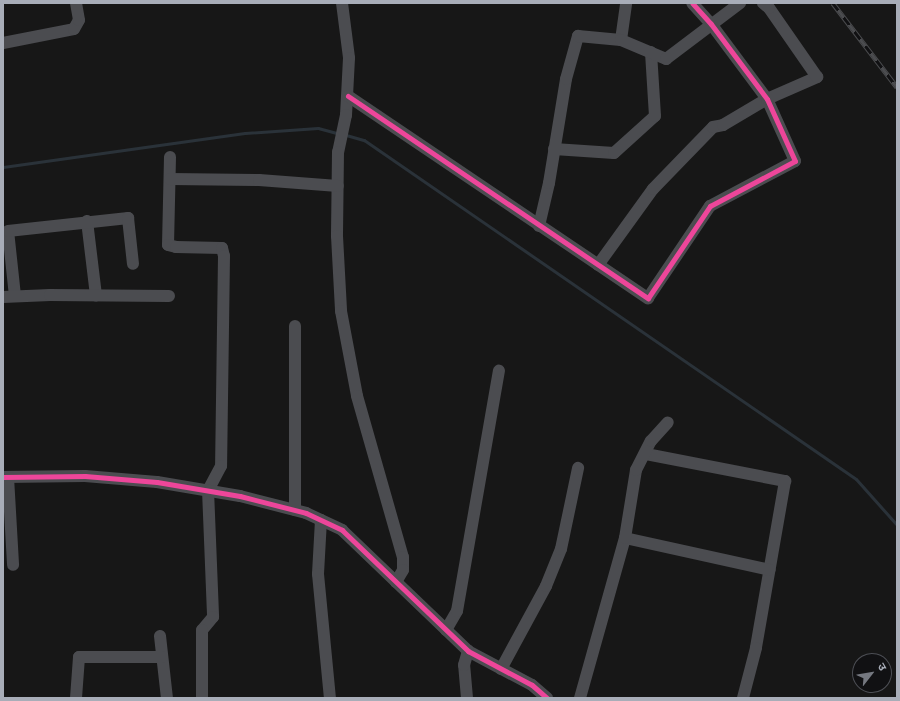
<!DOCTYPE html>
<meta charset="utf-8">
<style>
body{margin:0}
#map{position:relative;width:900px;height:701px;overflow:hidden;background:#171717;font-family:Roboto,"Noto Sans Devanagari",sans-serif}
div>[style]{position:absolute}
.stream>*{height:3px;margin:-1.5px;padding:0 1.5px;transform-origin:1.5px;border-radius:1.5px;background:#2a3239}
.minor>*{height:12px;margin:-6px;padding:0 6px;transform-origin:6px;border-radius:6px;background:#4b4c50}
.rail>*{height:4.5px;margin-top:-2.25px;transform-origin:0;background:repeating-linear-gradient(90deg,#111113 0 9px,#4b4c4f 0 18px);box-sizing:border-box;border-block:1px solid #4b4c4f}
.cycleway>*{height:5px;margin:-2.5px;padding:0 2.5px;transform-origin:2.5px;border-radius:2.5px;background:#ed469a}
span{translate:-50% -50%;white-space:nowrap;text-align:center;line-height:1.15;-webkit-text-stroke:4px #111113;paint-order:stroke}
.frame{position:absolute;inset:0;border:4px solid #a8adb8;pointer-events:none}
.north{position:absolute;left:852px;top:653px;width:40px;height:40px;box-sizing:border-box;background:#111113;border:1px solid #4d4f55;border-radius:50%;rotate:59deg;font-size:11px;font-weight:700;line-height:16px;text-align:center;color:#a8adb8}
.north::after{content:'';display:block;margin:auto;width:14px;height:18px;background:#757880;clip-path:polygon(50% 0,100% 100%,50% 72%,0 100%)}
</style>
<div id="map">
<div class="stream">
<i style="left:346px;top:135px;width:19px;rotate:16deg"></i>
<i style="left:364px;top:140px;width:597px;rotate:34.57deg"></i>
<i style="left:856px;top:479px;width:62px;rotate:48.3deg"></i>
<i style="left:3px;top:167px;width:244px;rotate:-8deg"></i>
<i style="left:245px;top:133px;width:73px;rotate:-3.9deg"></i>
<i style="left:318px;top:128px;width:23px;rotate:15deg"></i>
</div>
<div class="minor">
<i style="left:342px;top:3px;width:55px;rotate:82.7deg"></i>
<i style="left:349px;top:58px;width:57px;rotate:93deg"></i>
<i style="left:346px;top:115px;width:38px;rotate:102deg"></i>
<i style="left:338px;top:152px;width:84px;rotate:90.7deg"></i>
<i style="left:337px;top:236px;width:75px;rotate:86.9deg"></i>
<i style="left:341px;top:311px;width:86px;rotate:79.3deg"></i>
<i style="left:357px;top:396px;width:167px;rotate:74.1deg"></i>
<i style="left:403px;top:557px;width:13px;rotate:90deg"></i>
<i style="left:403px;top:570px;width:14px;rotate:120deg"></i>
<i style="left:621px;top:40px;width:37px;rotate:-82deg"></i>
<i style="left:3px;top:43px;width:72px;rotate:-11.2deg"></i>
<i style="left:74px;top:29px;width:10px;rotate:-61deg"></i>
<i style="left:79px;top:20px;width:17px;rotate:-100deg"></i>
<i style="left:348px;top:96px;width:362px;rotate:34deg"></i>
<i style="left:648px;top:298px;width:111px;rotate:-56deg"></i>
<i style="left:710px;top:206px;width:96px;rotate:-27.9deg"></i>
<i style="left:795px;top:161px;width:68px;rotate:-114.3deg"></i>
<i style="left:767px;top:99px;width:94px;rotate:-126.7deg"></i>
<i style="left:711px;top:24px;width:28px;rotate:-132deg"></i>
<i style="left:554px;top:149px;width:60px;rotate:3.8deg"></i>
<i style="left:614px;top:153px;width:55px;rotate:-42.1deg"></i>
<i style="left:655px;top:116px;width:64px;rotate:-93.6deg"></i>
<i style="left:170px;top:157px;width:88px;rotate:91.3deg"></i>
<i style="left:168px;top:245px;width:8px;rotate:14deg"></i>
<i style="left:176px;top:247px;width:46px;rotate:1.2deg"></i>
<i style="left:222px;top:248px;width:8px;rotate:76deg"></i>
<i style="left:224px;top:256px;width:210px;rotate:90.8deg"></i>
<i style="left:221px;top:466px;width:27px;rotate:118deg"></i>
<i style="left:208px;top:490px;width:127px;rotate:87.7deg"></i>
<i style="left:213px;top:617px;width:17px;rotate:130deg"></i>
<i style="left:202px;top:630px;width:68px;rotate:90deg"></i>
<i style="left:170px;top:179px;width:89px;rotate:0.6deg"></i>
<i style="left:259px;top:180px;width:79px;rotate:4.3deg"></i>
<i style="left:87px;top:221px;width:75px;rotate:83.1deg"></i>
<i style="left:539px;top:226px;width:44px;rotate:-76.9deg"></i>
<i style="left:549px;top:183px;width:105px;rotate:-80.7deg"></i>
<i style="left:566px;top:79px;width:45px;rotate:-74.4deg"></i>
<i style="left:578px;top:36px;width:43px;rotate:5.3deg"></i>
<i style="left:621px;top:40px;width:49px;rotate:22.9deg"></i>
<i style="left:666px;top:59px;width:93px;rotate:-37.1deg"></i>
<i style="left:598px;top:265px;width:94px;rotate:-54.1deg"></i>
<i style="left:653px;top:189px;width:86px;rotate:-45.9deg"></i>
<i style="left:713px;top:127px;width:10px;rotate:-11deg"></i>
<i style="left:723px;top:125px;width:51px;rotate:-30.6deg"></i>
<i style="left:767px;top:99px;width:55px;rotate:-23.7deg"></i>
<i style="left:817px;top:77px;width:84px;rotate:-124.8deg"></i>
<i style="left:769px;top:8px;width:8px;rotate:-140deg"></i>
<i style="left:15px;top:296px;width:65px;rotate:-96.1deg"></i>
<i style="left:8px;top:231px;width:121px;rotate:-6.2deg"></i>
<i style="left:128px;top:218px;width:46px;rotate:83.8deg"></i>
<i style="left:3px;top:297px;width:47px;rotate:-2.4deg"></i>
<i style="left:50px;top:295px;width:119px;rotate:0.5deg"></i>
<i style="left:646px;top:454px;width:142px;rotate:11deg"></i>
<i style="left:785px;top:481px;width:169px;rotate:99.9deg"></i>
<i style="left:756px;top:648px;width:52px;rotate:104.6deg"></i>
<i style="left:3px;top:477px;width:82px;rotate:-0.7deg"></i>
<i style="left:85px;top:476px;width:72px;rotate:4.8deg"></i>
<i style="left:157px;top:482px;width:84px;rotate:9.6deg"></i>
<i style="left:240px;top:496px;width:68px;rotate:14.4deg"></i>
<i style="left:306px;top:513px;width:40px;rotate:25deg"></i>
<i style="left:342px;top:530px;width:175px;rotate:43.8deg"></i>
<i style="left:468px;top:651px;width:72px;rotate:28deg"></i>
<i style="left:532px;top:685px;width:20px;rotate:41deg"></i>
<i style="left:8px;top:477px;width:88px;rotate:86.7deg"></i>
<i style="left:295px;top:510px;width:184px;rotate:-90deg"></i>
<i style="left:321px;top:520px;width:54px;rotate:93.2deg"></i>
<i style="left:318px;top:574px;width:125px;rotate:84.5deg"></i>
<i style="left:625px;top:538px;width:148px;rotate:12.4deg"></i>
<i style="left:446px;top:630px;width:22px;rotate:-60deg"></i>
<i style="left:457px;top:611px;width:244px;rotate:-80.1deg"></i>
<i style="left:160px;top:636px;width:62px;rotate:83.6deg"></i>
<i style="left:501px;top:669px;width:94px;rotate:-61.5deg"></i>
<i style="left:546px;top:586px;width:40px;rotate:-68deg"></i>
<i style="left:561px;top:549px;width:83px;rotate:-78.1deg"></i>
<i style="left:76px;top:698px;width:41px;rotate:-85.8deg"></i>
<i style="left:79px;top:657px;width:83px"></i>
<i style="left:467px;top:698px;width:33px;rotate:-95deg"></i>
<i style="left:464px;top:665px;width:15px;rotate:-74deg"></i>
<i style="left:580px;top:698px;width:166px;rotate:-74.3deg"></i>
<i style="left:625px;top:538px;width:69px;rotate:-80.8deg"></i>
<i style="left:636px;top:470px;width:33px;rotate:-63deg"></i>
<i style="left:651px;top:441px;width:25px;rotate:-48deg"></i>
</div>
<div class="rail">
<i style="left:833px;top:3px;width:106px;rotate:52.7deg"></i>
</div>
<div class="cycleway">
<i style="left:348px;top:96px;width:362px;rotate:34deg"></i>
<i style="left:648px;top:298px;width:111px;rotate:-56deg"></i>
<i style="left:710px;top:206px;width:96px;rotate:-27.9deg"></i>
<i style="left:795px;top:161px;width:68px;rotate:-114.3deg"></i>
<i style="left:767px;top:99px;width:94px;rotate:-126.7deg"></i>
<i style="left:711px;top:24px;width:28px;rotate:-132deg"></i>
<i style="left:3px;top:477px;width:82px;rotate:-0.7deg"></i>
<i style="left:85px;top:476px;width:72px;rotate:4.8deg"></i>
<i style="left:157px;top:482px;width:84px;rotate:9.6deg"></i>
<i style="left:240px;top:496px;width:68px;rotate:14.4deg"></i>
<i style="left:306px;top:513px;width:40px;rotate:25deg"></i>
<i style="left:342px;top:530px;width:175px;rotate:43.8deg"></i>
<i style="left:468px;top:651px;width:72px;rotate:28deg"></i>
<i style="left:532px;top:685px;width:20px;rotate:41deg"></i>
</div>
<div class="frame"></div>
<div class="north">उ</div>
</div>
